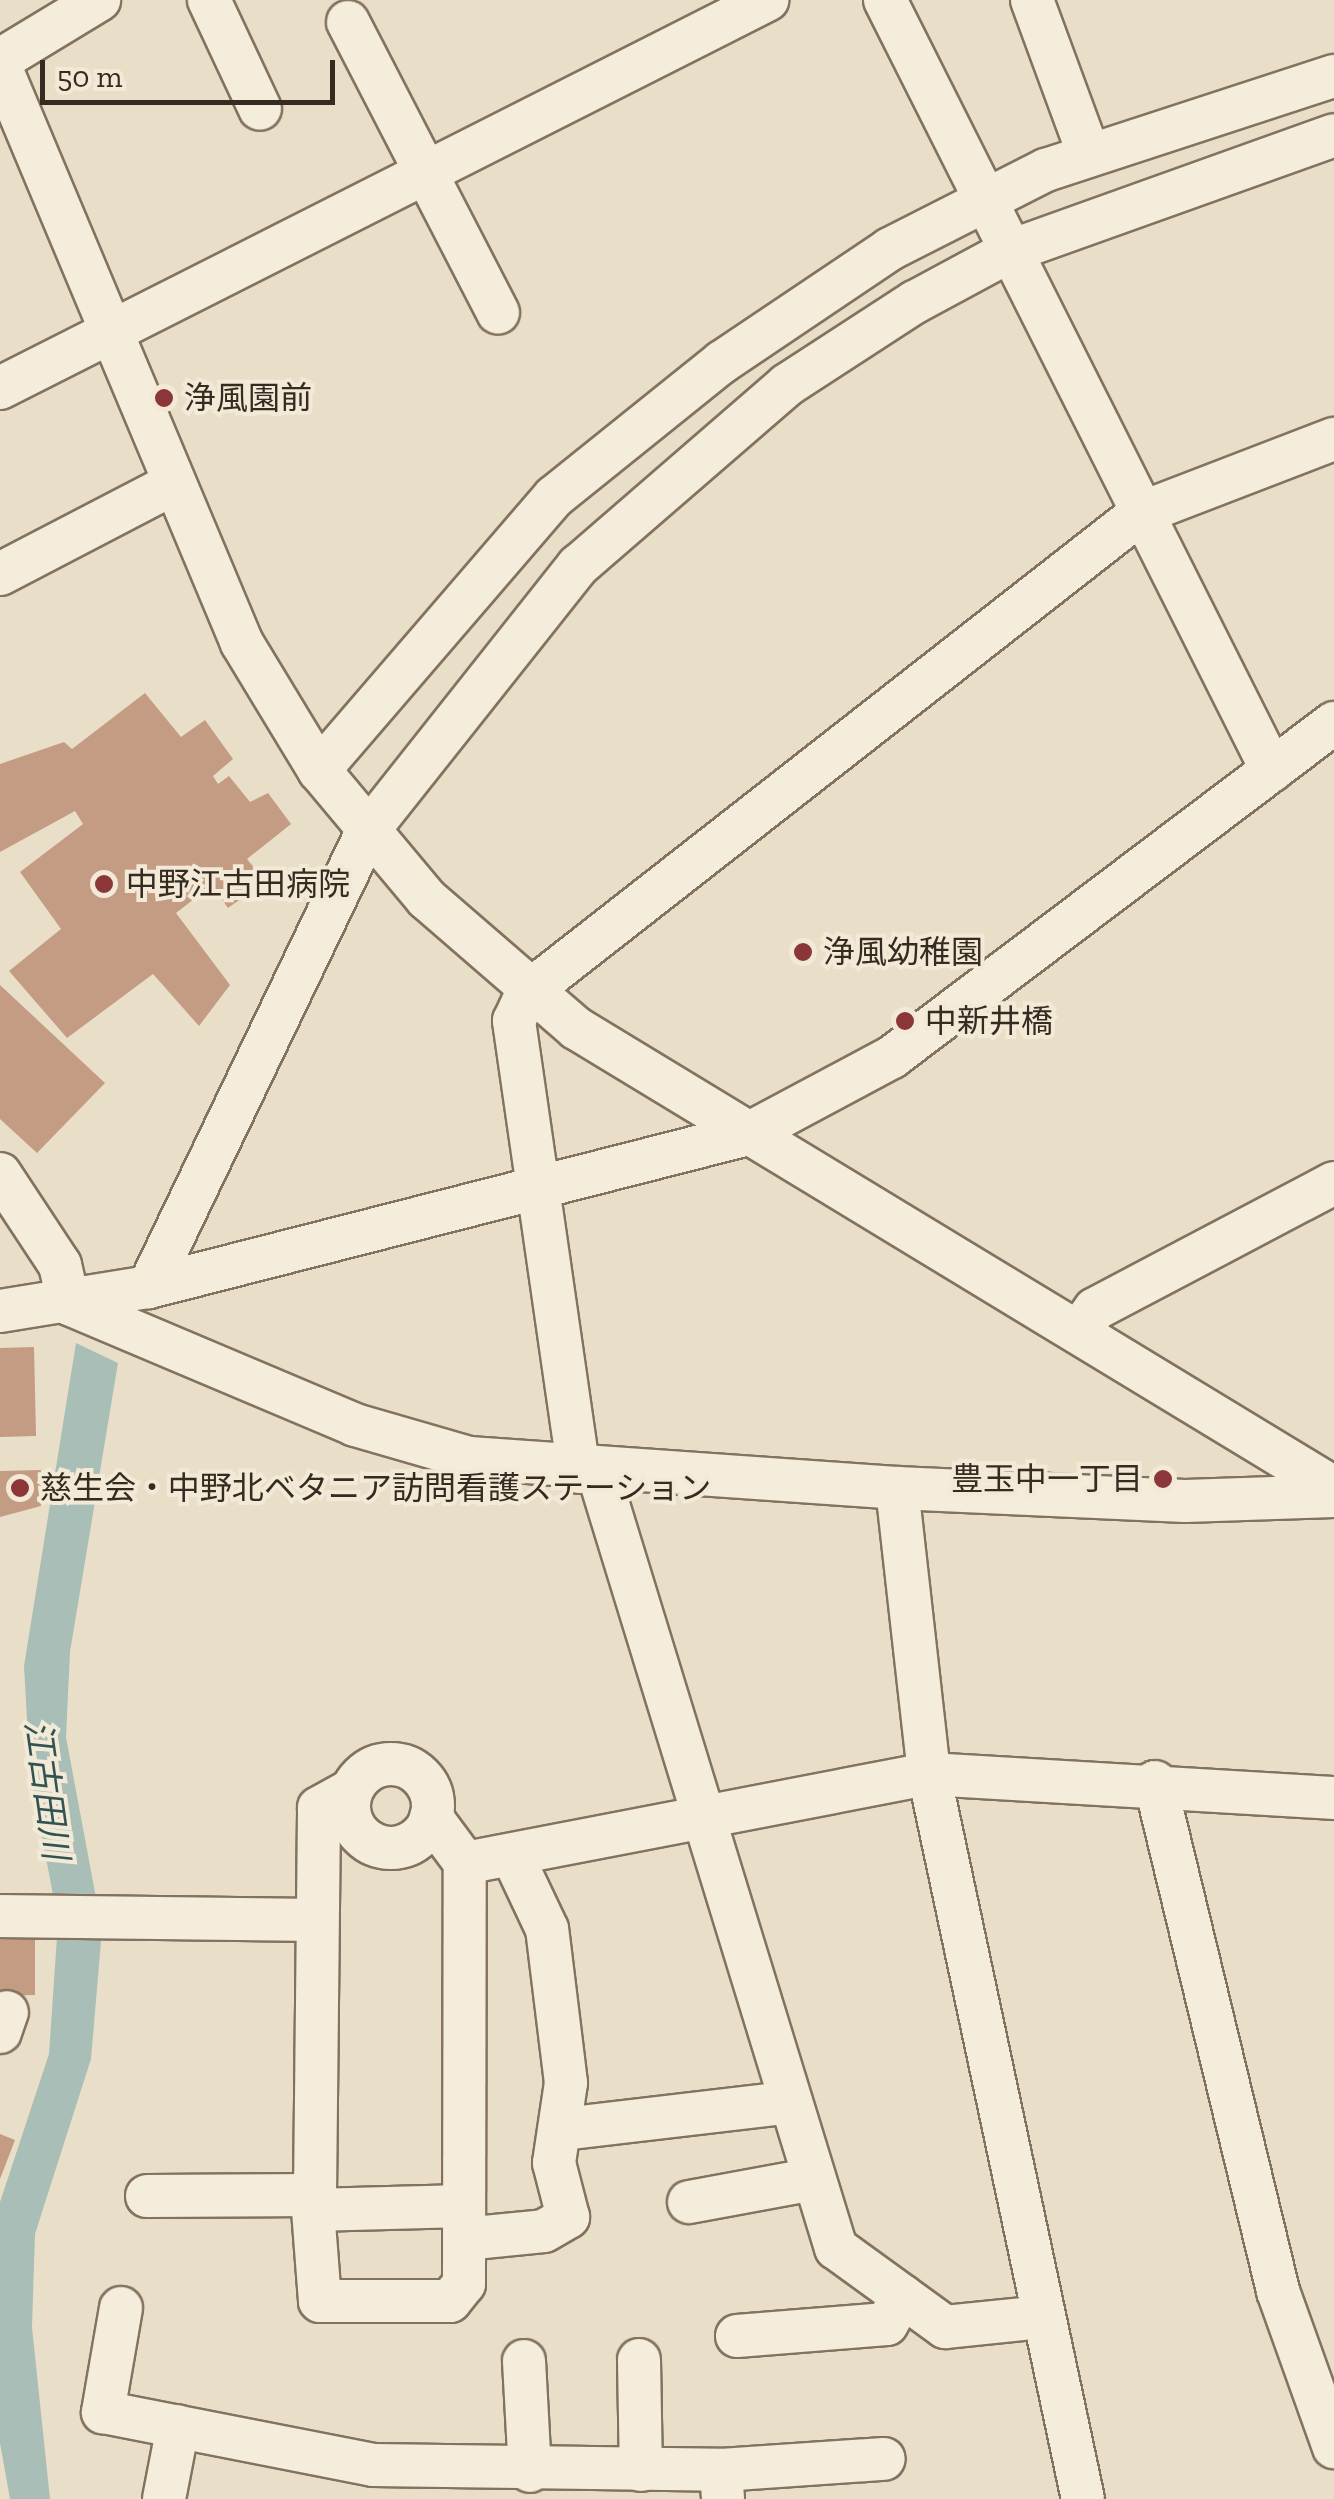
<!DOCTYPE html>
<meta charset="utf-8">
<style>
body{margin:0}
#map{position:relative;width:1334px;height:2499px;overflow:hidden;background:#e9dfc8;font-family:"Zilla Slab","Noto Sans JP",serif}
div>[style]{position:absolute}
.water>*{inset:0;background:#a9beb7}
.building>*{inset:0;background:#c39c83}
.roads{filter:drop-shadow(2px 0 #83725f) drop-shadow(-2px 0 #83725f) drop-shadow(0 2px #83725f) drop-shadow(0 -2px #83725f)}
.minor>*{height:42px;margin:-21px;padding:0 21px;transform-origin:21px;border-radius:21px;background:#f5eddb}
.minor>.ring{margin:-21px;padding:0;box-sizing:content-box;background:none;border:42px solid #f5eddb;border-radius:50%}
.dots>*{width:28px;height:28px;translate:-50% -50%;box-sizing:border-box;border:5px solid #f2e9d7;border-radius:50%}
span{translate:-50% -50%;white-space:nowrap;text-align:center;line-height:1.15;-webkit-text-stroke:8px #f2e9d7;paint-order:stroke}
.poi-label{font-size:32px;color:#362b21}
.left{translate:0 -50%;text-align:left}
.right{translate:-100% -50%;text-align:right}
.water-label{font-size:35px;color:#325451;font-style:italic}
.scale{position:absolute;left:40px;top:60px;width:295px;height:45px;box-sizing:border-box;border:5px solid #362b21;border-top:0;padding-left:12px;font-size:30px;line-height:35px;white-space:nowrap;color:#362b21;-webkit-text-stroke:8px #f2e9d7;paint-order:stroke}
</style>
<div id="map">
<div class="water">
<i style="clip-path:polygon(76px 1343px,118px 1363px,70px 1652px,66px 1737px,102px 1930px,91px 2059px,35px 2234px,32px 2327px,50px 2499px,10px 2499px,0 2443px,0 2202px,49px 2054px,58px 1922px,30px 1772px,24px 1666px)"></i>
</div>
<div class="building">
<i style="clip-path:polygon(145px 693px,181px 737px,205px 720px,233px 759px,213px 776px,218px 784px,229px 776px,250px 802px,268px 793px,291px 824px,247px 859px,261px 876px,242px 898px,228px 908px,212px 885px,176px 913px,230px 985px,199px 1026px,153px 974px,67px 1038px,9px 971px,61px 929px,20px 872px,83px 824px,75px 811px,0 852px,0 764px,64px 742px,72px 749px)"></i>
<i style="clip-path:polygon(0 985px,105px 1083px,37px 1153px,0 1119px)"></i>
<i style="clip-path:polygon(34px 1347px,36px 1436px,0 1437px,0 1348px)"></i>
<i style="clip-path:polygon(41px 1470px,41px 1506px,0 1517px,0 1471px)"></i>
<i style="clip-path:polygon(35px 1935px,35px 1995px,0 1996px,0 1936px)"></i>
<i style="clip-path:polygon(0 2134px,15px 2140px,0 2179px)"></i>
</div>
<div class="roads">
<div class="minor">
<i style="left:209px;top:0;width:120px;rotate:64.9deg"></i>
<i style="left:885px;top:0;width:862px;rotate:63.32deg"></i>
<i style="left:1032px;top:0;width:165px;rotate:69.8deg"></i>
<i style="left:348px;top:22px;width:327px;rotate:62.7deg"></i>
<i style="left:0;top:60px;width:116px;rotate:-31.2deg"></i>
<i style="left:0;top:66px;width:626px;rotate:67.25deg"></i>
<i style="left:242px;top:643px;width:149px;rotate:58.8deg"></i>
<i style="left:319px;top:770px;width:168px;rotate:50.1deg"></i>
<i style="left:427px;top:899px;width:197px;rotate:40.9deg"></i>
<i style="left:576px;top:1028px;width:887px;rotate:31.25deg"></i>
<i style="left:0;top:388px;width:860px;rotate:-26.83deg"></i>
<i style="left:0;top:574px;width:193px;rotate:-27.5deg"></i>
<i style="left:319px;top:770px;width:360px;rotate:-49.3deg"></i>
<i style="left:554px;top:497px;width:216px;rotate:-38.8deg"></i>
<i style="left:722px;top:362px;width:202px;rotate:-33.9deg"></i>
<i style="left:890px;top:249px;width:175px;rotate:-26.9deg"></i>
<i style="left:1046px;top:170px;width:303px;rotate:-18.1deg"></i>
<i style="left:0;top:1174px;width:109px;rotate:56.6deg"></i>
<i style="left:60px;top:1265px;width:40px;rotate:77deg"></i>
<i style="left:149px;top:1287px;width:505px;rotate:-64.4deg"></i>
<i style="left:367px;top:832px;width:340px;rotate:-51.6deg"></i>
<i style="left:578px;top:566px;width:276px;rotate:-40.9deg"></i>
<i style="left:787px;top:385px;width:153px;rotate:-33deg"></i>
<i style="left:915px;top:302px;width:106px;rotate:-28.3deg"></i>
<i style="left:1008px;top:252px;width:346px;rotate:-19.7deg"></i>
<i style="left:69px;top:1304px;width:311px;rotate:22.9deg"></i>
<i style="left:355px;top:1425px;width:119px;rotate:16.1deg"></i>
<i style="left:469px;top:1458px;width:429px;rotate:4deg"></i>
<i style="left:897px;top:1488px;width:288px;rotate:2.6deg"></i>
<i style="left:1185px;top:1501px;width:149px;rotate:-1.9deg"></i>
<i style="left:0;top:1311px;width:151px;rotate:-9.2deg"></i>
<i style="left:149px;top:1287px;width:618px;rotate:-14.33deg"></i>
<i style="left:748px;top:1134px;width:163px;rotate:-28.1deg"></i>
<i style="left:892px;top:1057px;width:554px;rotate:-37.08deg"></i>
<i style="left:1079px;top:1331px;width:27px;rotate:-54deg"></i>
<i style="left:1095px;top:1309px;width:270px;rotate:-27.8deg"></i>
<i style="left:579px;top:1472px;width:456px;rotate:-98.2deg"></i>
<i style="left:514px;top:1021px;width:31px;rotate:-65deg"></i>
<i style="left:527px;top:993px;width:779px;rotate:-38.02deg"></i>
<i style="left:1141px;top:513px;width:207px;rotate:-21deg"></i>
<i style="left:598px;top:1472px;width:812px;rotate:72.95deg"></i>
<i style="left:836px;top:2248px;width:135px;rotate:35.9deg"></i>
<i style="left:945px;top:2327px;width:97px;rotate:-5.9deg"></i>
<i style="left:897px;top:1488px;width:288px;rotate:83.6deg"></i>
<i style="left:929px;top:1774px;width:741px;rotate:78.01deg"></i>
<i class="ring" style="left:349px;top:1764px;width:42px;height:42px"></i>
<i style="left:1155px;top:1782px;width:524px;rotate:76.41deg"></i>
<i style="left:1278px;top:2291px;width:166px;rotate:70.3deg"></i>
<i style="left:431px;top:1817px;width:57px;rotate:53.5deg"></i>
<i style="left:465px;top:1863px;width:472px;rotate:-10.9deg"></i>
<i style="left:929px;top:1774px;width:406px;rotate:3.4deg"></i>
<i style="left:0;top:1916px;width:317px;rotate:0.7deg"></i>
<i style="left:0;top:2032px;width:21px;rotate:-71deg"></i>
<i style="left:563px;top:2129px;width:223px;rotate:-6.7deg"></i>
<i style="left:315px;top:2195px;width:387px;rotate:-89.4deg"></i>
<i style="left:319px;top:1808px;width:37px;rotate:-29deg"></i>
<i style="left:147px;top:2196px;width:168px;rotate:-0.3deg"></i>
<i style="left:315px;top:2195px;width:15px;rotate:98deg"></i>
<i style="left:313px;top:2210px;width:151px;rotate:-1.5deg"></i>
<i style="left:689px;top:2202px;width:122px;rotate:-10.4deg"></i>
<i style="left:313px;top:2210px;width:91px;rotate:85.6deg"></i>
<i style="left:320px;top:2301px;width:130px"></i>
<i style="left:450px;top:2301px;width:22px;rotate:-51deg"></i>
<i style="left:464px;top:2284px;width:421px;rotate:-89.9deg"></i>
<i style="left:464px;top:2239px;width:80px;rotate:-5.7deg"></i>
<i style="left:544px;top:2231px;width:28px;rotate:-30deg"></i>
<i style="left:568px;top:2217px;width:56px;rotate:-104.5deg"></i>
<i style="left:554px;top:2163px;width:81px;rotate:-81.5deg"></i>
<i style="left:566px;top:2083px;width:155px;rotate:-97deg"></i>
<i style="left:547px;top:1929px;width:82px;rotate:-115.3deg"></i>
<i style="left:121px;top:2308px;width:106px;rotate:99.8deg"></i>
<i style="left:103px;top:2412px;width:275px;rotate:11.1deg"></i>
<i style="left:373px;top:2465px;width:348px;rotate:0.8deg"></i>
<i style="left:721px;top:2470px;width:29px;rotate:86deg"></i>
<i style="left:737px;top:2336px;width:150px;rotate:-4.6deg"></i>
<i style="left:887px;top:2324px;width:32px;rotate:-62deg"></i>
<i style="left:639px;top:2360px;width:110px;rotate:89deg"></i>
<i style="left:524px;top:2361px;width:110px;rotate:86.9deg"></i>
<i style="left:721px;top:2470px;width:163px;rotate:-3.9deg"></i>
<i style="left:164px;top:2499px;width:74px;rotate:-79.1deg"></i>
</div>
</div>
<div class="dots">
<i style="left:164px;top:398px;background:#8b3639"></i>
<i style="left:104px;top:884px;background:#8b3639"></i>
<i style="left:803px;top:952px;background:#8b3639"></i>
<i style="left:905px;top:1021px;background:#8b3639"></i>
<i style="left:1163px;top:1479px;background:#8b3639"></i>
<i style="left:20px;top:1488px;background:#8b3639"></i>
</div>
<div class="poi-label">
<span class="left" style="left:184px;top:398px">浄風園前</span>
<span class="left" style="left:126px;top:884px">中野江古田病院</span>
<span class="left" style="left:823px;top:952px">浄風幼稚園</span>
<span class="left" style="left:925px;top:1021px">中新井橋</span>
<span class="right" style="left:1143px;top:1479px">豊玉中一丁目</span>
<span class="left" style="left:40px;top:1488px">慈生会・中野北ベタニア訪問看護ステーション</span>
</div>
<div class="water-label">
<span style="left:47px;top:1790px;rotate:82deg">江古田川</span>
</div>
<div class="scale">50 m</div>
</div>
